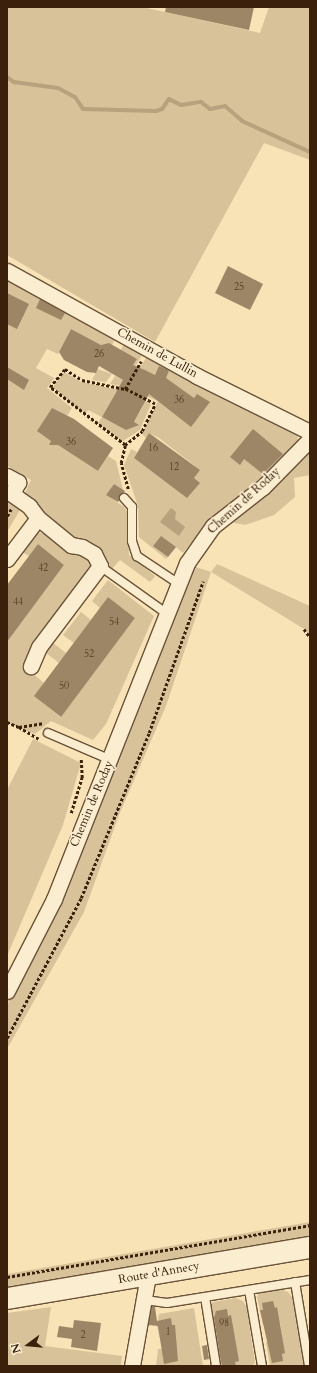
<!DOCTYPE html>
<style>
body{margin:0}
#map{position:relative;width:317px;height:1373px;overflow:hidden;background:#f8e3b7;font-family:Cardo,serif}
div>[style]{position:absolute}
.green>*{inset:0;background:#d8c29a}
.water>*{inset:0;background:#b8a17d}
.stream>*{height:4px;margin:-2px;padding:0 2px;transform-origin:2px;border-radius:2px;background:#b8a17d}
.building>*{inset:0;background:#9d8665}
.path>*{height:2.5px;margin-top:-1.25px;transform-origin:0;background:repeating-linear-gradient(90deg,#3b210c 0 3px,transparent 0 5px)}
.roads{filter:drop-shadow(1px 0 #6a5237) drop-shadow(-1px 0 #6a5237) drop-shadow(0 1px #6a5237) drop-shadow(0 -1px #6a5237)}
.lane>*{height:8px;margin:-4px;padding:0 4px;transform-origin:4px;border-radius:4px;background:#faedd0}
.street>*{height:15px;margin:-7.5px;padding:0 7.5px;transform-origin:7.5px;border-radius:7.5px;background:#faedd0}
.secondary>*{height:21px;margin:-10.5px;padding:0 10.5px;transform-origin:10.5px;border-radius:10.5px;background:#faedd0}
span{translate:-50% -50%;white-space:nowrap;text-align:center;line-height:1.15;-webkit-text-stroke:3.5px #faedd0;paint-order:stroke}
.number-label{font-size:10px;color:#543a22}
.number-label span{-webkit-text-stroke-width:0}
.street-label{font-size:12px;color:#3b210c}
.frame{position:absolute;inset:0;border:8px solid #3b210c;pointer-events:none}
.north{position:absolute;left:8px;top:1325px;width:40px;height:40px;-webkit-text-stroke:3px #faedd0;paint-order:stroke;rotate:254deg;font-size:11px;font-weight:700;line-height:16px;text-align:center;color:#3b210c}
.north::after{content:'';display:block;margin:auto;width:14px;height:18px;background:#3b210c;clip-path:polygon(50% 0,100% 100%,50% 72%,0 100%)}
</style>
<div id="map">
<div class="green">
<i style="clip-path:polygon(7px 7px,142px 7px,260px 33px,269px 7px,310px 7px,310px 160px,264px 143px,155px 342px,7px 255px)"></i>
<i style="clip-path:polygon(7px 279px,115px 339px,112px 345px,101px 345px,71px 329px,58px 354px,47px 349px,36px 368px,54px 378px,47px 388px,72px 408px,50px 443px,58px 445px,98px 471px,108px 456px,116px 461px,123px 490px,114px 484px,107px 495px,124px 507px,128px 513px,129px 555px,155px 576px,150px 582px,120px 560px,112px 569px,104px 562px,96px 547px,83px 539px,69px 538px,24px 495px,31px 480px,7px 466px)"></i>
<i style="clip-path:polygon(124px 344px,142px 355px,124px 386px,110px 384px,115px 376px,124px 381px,136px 360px,121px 350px)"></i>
<i style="clip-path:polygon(147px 357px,297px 431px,298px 440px,264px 480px,207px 523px,183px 553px,176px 547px,166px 559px,139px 537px,138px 506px,124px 465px,131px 449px,137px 452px,134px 458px,177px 489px,195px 466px,159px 438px,149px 433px,146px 438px,142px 434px,158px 401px,143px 395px,146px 388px,159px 393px,169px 371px,159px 367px,155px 375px,139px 368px)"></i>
<i style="clip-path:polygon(98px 369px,112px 374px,106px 382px,92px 380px)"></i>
<i style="clip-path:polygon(evenodd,64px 372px,81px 382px,124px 391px,151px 404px,140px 430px,123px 441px,98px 423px,102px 417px,88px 410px,86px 413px,74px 406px,53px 387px,64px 372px,116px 392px,143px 406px,133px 424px,102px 417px,116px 392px)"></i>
<i style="clip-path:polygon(310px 451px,310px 475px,294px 478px,295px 497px,274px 515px,245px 525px,230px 522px)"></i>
<i style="clip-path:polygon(7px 499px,19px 506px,20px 510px,7px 532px)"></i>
<i style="clip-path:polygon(36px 532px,50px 535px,91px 562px,91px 568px,82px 577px,31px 672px,44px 683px,35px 696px,60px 717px,135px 618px,108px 597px,100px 608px,92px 601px,108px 580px,154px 616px,106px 724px,93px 740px,51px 721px,35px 734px,7px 723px,7px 642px,64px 565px,38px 544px,29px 556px,19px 550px)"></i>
<i style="clip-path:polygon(217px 564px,310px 606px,310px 637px,304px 629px,211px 572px,166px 706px,119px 815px,84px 912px,7px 1049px,7px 1005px,49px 926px,193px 566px,211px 572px)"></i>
<i style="clip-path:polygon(81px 612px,91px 620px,74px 643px,63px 635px)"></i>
<i style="clip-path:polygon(53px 643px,66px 653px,59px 663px,46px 653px)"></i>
<i style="clip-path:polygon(33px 739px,81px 763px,63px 825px,7px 956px,7px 790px)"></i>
<i style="clip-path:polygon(310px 1222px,310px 1239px,7px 1290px,7px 1274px)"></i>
<i style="clip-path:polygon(280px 1289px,288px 1292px,294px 1300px,304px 1366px,270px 1366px,266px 1342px,282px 1339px,280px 1322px,263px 1325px,257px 1297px,260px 1292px)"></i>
<i style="clip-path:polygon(236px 1298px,243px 1301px,247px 1308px,255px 1363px,251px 1366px,222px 1366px,219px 1350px,233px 1330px,216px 1333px,210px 1306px,213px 1302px)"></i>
<i style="clip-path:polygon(51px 1307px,45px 1346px,122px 1356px,121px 1366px,7px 1366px,7px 1313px)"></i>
<i style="clip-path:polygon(194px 1308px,203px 1366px,156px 1366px,158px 1349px,162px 1349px,157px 1326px,159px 1314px)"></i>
</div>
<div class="water">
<i style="clip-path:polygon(171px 508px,176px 512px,175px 519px,185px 527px,179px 536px,160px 522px)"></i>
</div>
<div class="stream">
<i style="left:7px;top:77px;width:9px;rotate:36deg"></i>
<i style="left:14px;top:82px;width:44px;rotate:7.8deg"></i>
<i style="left:58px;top:88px;width:19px;rotate:28deg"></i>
<i style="left:75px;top:97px;width:14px;rotate:56deg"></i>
<i style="left:83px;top:109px;width:73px;rotate:1.6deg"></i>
<i style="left:156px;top:111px;width:6px;rotate:-18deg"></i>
<i style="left:162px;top:109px;width:12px;rotate:-55deg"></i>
<i style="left:169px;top:99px;width:13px;rotate:27deg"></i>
<i style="left:181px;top:105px;width:20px;rotate:-9deg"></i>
<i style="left:201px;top:102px;width:11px;rotate:38deg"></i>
<i style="left:210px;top:109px;width:15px;rotate:-11deg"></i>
<i style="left:225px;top:106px;width:23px;rotate:41deg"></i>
<i style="left:242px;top:121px;width:75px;rotate:24.5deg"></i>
</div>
<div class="building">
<i style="clip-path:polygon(166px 7px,254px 7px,249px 30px,165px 12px)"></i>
<i style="clip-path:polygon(228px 266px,263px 284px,250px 310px,215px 293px)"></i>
<i style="clip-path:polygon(7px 293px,29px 304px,17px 329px,7px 324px)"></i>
<i style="clip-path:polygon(40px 299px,65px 313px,61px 320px,36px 308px)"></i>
<i style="clip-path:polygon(71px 329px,101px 345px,109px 343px,137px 359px,133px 365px,145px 370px,155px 375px,159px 366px,166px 369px,169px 371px,166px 378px,194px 398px,197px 394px,210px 402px,191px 427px,149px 394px,134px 422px,139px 425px,126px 430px,102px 417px,123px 380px,99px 366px,96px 373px,87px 372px,64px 360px,59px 352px)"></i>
<i style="clip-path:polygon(7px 367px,29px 380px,24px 390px,7px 379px)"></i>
<i style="clip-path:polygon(52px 408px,74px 419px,113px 448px,98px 471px,58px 445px,49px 445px,51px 441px,37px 431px)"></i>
<i style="clip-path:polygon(253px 429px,283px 454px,263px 474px,244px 459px,240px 465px,230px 457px)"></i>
<i style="clip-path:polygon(149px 433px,200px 470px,194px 478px,200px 483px,187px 498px,134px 458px)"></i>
<i style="clip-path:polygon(114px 484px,125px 491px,118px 502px,106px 495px)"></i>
<i style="clip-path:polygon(161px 536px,176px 547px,168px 557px,153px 546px)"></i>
<i style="clip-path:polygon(38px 544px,64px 565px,7px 642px,7px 585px)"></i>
<i style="clip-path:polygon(108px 597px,135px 618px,61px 717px,34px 696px)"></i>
<i style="clip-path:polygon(273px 1301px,275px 1308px,277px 1307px,285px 1353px,282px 1354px,283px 1361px,272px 1363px,260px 1310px,263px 1310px,262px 1303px)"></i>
<i style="clip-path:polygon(152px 1306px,155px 1307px,157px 1321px,171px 1318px,172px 1325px,175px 1325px,178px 1361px,164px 1364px,158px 1326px,148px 1325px)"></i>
<i style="clip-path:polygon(227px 1309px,228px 1316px,231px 1315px,239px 1361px,235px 1362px,236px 1366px,222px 1366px,220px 1357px,214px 1318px,216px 1311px)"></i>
<i style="clip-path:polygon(74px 1320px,101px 1323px,97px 1351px,71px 1347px,72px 1339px,57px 1337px,59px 1326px,73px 1328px)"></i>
<i style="clip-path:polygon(207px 1345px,209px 1359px,204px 1360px,202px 1346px)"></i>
</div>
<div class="path">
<i style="left:22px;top:7px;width:8px"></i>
<i style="left:125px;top:445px;width:95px;rotate:-142.3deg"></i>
<i style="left:50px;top:387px;width:23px;rotate:-50deg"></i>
<i style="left:65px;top:369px;width:20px;rotate:33deg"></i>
<i style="left:82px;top:380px;width:44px;rotate:11.8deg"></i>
<i style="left:128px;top:489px;width:27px;rotate:-105deg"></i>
<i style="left:121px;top:463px;width:18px;rotate:-77deg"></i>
<i style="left:125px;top:445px;width:22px;rotate:-39deg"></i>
<i style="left:142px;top:431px;width:30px;rotate:-64deg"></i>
<i style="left:155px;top:404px;width:34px;rotate:-153deg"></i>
<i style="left:125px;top:389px;width:32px;rotate:-60deg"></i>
<i style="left:7px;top:516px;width:8px;rotate:-60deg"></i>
<i style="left:304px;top:629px;width:10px;rotate:53deg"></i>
<i style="left:7px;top:722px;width:13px;rotate:23deg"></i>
<i style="left:19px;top:727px;width:24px;rotate:-9deg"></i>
<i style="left:19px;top:727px;width:23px;rotate:31deg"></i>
<i style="left:71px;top:813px;width:37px;rotate:-73deg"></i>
<i style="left:82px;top:778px;width:19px;rotate:-93deg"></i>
<i style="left:7px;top:1038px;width:158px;rotate:-62.1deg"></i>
<i style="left:81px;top:898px;width:178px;rotate:-67.6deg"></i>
<i style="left:149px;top:733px;width:161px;rotate:-70.4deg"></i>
<i style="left:7px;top:1277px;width:307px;rotate:-9.7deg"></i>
</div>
<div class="roads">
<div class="lane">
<i style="left:124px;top:498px;width:12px;rotate:48deg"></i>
<i style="left:132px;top:507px;width:34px;rotate:90deg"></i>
<i style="left:132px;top:541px;width:16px;rotate:72deg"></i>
<i style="left:137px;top:556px;width:50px;rotate:33.7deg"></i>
<i style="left:100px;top:566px;width:81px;rotate:35.5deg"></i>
<i style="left:48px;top:733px;width:69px;rotate:23.2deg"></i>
<i style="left:295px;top:1282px;width:85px;rotate:80.5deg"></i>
<i style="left:249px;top:1290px;width:77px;rotate:80.3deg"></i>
<i style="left:205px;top:1297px;width:70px;rotate:80.9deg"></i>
<i style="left:145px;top:1300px;width:22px;rotate:8deg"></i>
<i style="left:167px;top:1303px;width:145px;rotate:-9.1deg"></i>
</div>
<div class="street">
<i style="left:7px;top:271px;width:217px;rotate:28.9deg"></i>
<i style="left:197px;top:376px;width:126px;rotate:26.4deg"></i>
<i style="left:7px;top:476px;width:13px;rotate:29deg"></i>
<i style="left:18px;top:482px;width:13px;rotate:117deg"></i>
<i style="left:12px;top:494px;width:21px;rotate:35deg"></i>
<i style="left:29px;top:506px;width:15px;rotate:53deg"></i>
<i style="left:7px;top:559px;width:51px;rotate:-52.9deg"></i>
<i style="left:38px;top:518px;width:43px;rotate:39.3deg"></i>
<i style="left:71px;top:545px;width:11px;rotate:10deg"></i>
<i style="left:82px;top:547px;width:14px;rotate:30deg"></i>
<i style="left:94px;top:554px;width:13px;rotate:63deg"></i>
<i style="left:100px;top:566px;width:101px;rotate:127deg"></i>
<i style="left:39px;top:647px;width:21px;rotate:113deg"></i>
<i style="left:7px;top:991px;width:103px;rotate:-62.9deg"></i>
<i style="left:54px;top:899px;width:361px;rotate:-68.4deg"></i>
<i style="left:187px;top:563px;width:45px;rotate:-54.9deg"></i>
<i style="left:213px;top:526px;width:63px;rotate:-38deg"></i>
<i style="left:263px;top:487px;width:67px;rotate:-45.6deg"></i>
<i style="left:132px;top:1366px;width:92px;rotate:-80deg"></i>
</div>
<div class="secondary">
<i style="left:7px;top:1298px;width:307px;rotate:-9.6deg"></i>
</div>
</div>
<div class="number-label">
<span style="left:239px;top:288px">25</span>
<span style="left:99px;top:355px">26</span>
<span style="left:179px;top:401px">36</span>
<span style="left:71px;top:443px">36</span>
<span style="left:153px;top:449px">16</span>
<span style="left:174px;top:468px">12</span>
<span style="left:43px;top:569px">42</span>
<span style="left:18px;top:603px">44</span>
<span style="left:114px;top:623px">54</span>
<span style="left:89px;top:655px">52</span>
<span style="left:64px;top:687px">50</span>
<span style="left:224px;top:1324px">98</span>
<span style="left:168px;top:1333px">1</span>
<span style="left:83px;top:1336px">2</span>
</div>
<div class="street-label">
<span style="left:157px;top:353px;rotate:29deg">Chemin de Lullin</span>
<span style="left:244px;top:501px;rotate:-42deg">Chemin de Roday</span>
<span style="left:92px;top:804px;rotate:-67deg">Chemin de Roday</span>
<span style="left:159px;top:1273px;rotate:-10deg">Route d'Annecy</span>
</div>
<div class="frame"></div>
<div class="north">N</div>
</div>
